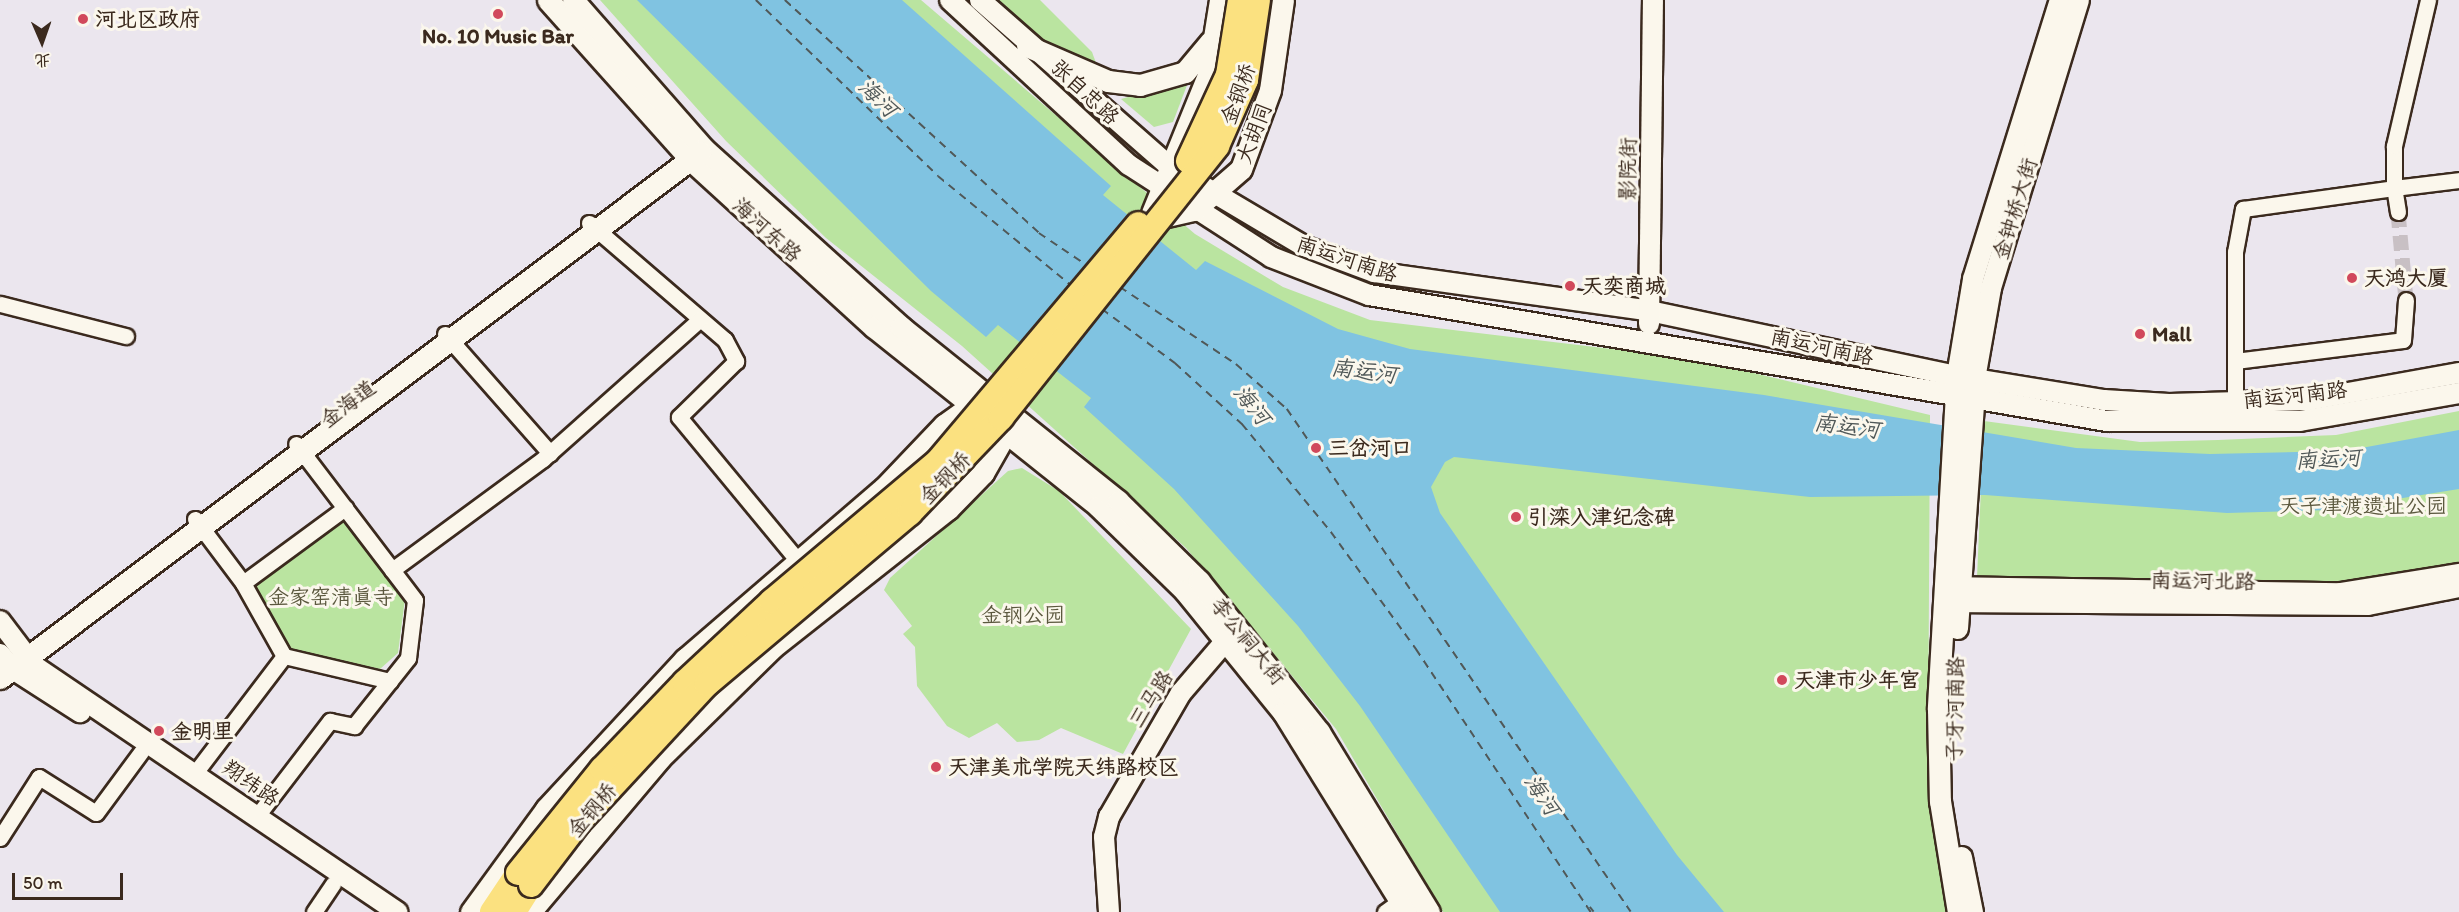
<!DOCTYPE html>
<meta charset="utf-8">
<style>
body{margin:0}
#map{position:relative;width:2459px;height:912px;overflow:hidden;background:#ebe6ee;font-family:Itim,"LXGW WenKai TC",sans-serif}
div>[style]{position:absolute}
.green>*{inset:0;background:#bae4a0}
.water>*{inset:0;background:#80c3e1}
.ferry>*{height:1.5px;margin-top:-0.75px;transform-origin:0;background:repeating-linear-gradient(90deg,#505858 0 8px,transparent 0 14px)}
.minor-tunnel>*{height:15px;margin-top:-7.5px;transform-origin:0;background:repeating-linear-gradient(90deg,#c8c0c4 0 15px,transparent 0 23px)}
.roads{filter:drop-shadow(2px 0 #3b2a1e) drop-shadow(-2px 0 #3b2a1e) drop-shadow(0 2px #3b2a1e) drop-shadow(0 -2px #3b2a1e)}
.minor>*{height:15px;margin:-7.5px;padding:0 7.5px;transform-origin:7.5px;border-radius:7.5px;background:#fbf7ec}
.tertiary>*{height:20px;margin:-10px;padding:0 10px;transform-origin:10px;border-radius:10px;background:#fbf7ec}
.secondary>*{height:21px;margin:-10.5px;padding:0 10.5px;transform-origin:10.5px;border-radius:10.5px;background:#fbf7ec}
.primary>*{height:24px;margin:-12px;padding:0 12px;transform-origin:12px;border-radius:12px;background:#fbe180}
.bridges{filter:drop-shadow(2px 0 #3b2a1e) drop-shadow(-2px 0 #3b2a1e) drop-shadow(0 2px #3b2a1e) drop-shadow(0 -2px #3b2a1e)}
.primary-bridge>*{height:24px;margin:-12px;padding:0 12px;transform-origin:12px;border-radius:12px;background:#fbe180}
.dots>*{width:16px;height:16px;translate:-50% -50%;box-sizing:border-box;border:3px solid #fbf7ec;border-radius:50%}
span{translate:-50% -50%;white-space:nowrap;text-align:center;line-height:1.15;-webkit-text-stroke:6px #fbf7ec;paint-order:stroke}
.poi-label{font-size:21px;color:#3b2a1e;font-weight:700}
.left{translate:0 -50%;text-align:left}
.street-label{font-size:21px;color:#3b2a1e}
.park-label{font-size:21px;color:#5b583e}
.water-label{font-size:22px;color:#505858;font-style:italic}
.north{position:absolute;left:12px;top:12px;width:60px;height:60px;-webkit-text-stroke:4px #fbf7ec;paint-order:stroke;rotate:178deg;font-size:16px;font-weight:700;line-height:24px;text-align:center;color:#3b2a1e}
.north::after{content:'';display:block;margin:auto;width:21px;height:27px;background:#3b2a1e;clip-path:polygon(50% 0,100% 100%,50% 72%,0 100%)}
.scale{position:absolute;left:12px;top:873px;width:111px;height:27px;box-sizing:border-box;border:3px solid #3b2a1e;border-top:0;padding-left:8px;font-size:18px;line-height:21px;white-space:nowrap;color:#3b2a1e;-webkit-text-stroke:4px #fbf7ec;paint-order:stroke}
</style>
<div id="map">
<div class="green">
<i style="clip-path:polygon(600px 0,921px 0,1195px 234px,1283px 287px,1370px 320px,1695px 359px,1930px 415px,1928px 762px,1937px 859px,1948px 912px,1443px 912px,1336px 729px,1186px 548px,962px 346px,826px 238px,726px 141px)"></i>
<i style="clip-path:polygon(997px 0,1040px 0,1092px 52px,1096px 63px,1032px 41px)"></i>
<i style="clip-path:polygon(1189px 80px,1173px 122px,1154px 127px,1121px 99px)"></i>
<i style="clip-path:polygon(2459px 411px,2459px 563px,2367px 582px,1977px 577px,1984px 421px,2140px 442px,2218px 440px,2336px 435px)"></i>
<i style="clip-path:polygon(1022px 468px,1059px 491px,1191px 629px,1123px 754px,1061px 728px,1039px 740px,1017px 742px,997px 723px,969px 738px,947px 726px,917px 686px,915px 647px,903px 634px,912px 626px,884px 590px,890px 578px,1008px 471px)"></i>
<i style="clip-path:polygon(344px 517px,405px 599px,398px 653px,380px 669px,287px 649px,253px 591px,260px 574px)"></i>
</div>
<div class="water">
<i style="clip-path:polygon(637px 0,902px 0,1111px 186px,1103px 195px,1196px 270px,1205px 261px,1338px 329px,1410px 349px,1764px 395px,2076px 448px,2210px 454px,2345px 451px,2459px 430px,2459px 489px,2328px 510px,2227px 513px,1985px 495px,1810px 497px,1454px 457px,1445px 462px,1431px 487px,1440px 513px,1677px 855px,1724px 912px,1500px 912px,1360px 706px,1298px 626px,1174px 489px,1084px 407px,1091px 398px,998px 325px,986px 337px,931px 291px)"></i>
</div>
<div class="ferry">
<i style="left:756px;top:0;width:253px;rotate:44deg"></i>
<i style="left:938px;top:176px;width:173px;rotate:39.4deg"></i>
<i style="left:785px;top:0;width:345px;rotate:42.5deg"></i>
<i style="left:1039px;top:233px;width:59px;rotate:34deg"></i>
<i style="left:1120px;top:287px;width:139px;rotate:33.6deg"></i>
<i style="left:1236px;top:364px;width:68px;rotate:41.4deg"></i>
<i style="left:1287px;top:409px;width:609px;rotate:55.63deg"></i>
<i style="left:1102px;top:309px;width:91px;rotate:36.5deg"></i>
<i style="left:1175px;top:363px;width:91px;rotate:42.3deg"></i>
<i style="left:1242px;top:424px;width:140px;rotate:50.5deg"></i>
<i style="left:1331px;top:532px;width:145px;rotate:54deg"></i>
<i style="left:1416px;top:649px;width:316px;rotate:56.4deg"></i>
<i style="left:1590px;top:907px;width:6px;rotate:51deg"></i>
</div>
<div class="minor-tunnel">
<i style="left:2398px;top:212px;width:88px;rotate:84.8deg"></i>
</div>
<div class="roads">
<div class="minor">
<i style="left:2398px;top:212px;width:24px;rotate:-99deg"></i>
<i style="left:2394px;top:188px;width:65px;rotate:-7deg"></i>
<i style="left:589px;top:223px;width:179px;rotate:40.7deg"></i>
<i style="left:725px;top:340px;width:24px;rotate:62deg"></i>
<i style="left:736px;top:361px;width:80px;rotate:135.5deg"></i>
<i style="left:679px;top:417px;width:187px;rotate:50.4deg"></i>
<i style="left:0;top:304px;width:130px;rotate:14.3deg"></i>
<i style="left:445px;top:334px;width:159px;rotate:48.6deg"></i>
<i style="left:2235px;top:361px;width:109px;rotate:-90deg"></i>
<i style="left:2235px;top:252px;width:44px;rotate:-79.5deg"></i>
<i style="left:2243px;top:209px;width:152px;rotate:-7.9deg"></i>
<i style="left:2394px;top:188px;width:42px;rotate:-90deg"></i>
<i style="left:2394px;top:146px;width:150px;rotate:-76.9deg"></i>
<i style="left:2235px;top:403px;width:42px;rotate:-90deg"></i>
<i style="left:2235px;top:361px;width:169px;rotate:-7.1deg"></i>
<i style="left:2403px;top:340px;width:40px;rotate:-85.7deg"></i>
<i style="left:195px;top:519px;width:80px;rotate:53.1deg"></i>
<i style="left:243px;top:583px;width:84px;rotate:60.7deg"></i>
<i style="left:284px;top:656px;width:109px;rotate:13.3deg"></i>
<i style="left:392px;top:570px;width:187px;rotate:-36.3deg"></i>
<i style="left:543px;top:459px;width:210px;rotate:-41.7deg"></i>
<i style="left:243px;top:583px;width:127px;rotate:-36.3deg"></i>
<i style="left:195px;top:773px;width:147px;rotate:-52.7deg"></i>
<i style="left:257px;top:816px;width:120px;rotate:-52.5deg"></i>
<i style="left:330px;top:721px;width:25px;rotate:12deg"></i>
<i style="left:354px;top:726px;width:87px;rotate:-51.5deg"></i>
<i style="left:408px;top:658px;width:58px;rotate:-83.1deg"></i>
<i style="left:415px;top:600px;width:196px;rotate:-127.3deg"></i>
<i style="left:0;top:838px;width:72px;rotate:-57.4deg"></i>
<i style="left:39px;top:777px;width:67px;rotate:32.3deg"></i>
<i style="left:96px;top:813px;width:76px;rotate:-53.6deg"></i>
<i style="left:314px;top:912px;width:34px;rotate:-56deg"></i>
<i style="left:1385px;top:912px;width:29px;rotate:-36deg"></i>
</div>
<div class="tertiary">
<i style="left:950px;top:0;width:243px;rotate:42.7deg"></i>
<i style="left:1129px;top:165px;width:169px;rotate:32.9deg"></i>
<i style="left:1271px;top:257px;width:105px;rotate:21.2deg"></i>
<i style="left:1369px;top:295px;width:749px;rotate:9.69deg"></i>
<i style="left:2107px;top:421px;width:193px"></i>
<i style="left:2300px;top:421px;width:161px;rotate:-10deg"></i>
<i style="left:980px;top:0;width:252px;rotate:41.3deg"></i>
<i style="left:1169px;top:166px;width:157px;rotate:30.7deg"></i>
<i style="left:1304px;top:246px;width:75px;rotate:20.4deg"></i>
<i style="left:1374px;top:272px;width:279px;rotate:8deg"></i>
<i style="left:1650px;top:311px;width:314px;rotate:12deg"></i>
<i style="left:1957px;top:376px;width:149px;rotate:9.3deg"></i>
<i style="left:2104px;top:400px;width:65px;rotate:3.5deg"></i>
<i style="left:2169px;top:404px;width:140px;rotate:-1.6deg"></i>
<i style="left:2309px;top:400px;width:152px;rotate:-10.2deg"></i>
<i style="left:1649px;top:324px;width:324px;rotate:-89.3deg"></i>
<i style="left:1957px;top:376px;width:98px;rotate:-80.6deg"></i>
<i style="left:1973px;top:279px;width:292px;rotate:-72.7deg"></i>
<i style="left:1975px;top:379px;width:92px;rotate:-80deg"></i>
<i style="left:1991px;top:288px;width:301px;rotate:-73deg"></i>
<i style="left:1945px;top:587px;width:395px;rotate:0.9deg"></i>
<i style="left:2340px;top:593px;width:121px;rotate:-9.1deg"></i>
<i style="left:1945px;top:602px;width:423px;rotate:0.4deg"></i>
<i style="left:2368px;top:605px;width:93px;rotate:-11.2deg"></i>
<i style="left:0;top:621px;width:56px;rotate:52.9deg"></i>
<i style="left:34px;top:666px;width:439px;rotate:34.1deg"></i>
<i style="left:0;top:654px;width:20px;rotate:49deg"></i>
<i style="left:13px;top:669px;width:80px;rotate:32.7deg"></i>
<i style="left:1109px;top:912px;width:75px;rotate:-93.8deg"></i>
<i style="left:1104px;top:837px;width:21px;rotate:-76deg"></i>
<i style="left:1109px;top:817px;width:143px;rotate:-59.9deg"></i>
<i style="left:1181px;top:693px;width:83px;rotate:-49.4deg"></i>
</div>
<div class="secondary">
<i style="left:548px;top:0;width:216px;rotate:48.2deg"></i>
<i style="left:692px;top:161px;width:246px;rotate:42.4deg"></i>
<i style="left:874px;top:327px;width:287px;rotate:38.6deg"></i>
<i style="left:1098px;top:506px;width:122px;rotate:44.3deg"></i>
<i style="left:1185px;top:591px;width:156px;rotate:51deg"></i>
<i style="left:1283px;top:712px;width:235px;rotate:58.2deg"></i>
<i style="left:573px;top:0;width:198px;rotate:48.7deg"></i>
<i style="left:704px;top:149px;width:266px;rotate:42.1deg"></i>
<i style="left:901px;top:327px;width:278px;rotate:38.7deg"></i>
<i style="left:1118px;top:501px;width:114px;rotate:44.6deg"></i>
<i style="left:1199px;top:581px;width:193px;rotate:51.5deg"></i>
<i style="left:1319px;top:732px;width:211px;rotate:58.6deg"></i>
<i style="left:1027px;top:46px;width:88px;rotate:23.4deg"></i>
<i style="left:1108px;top:81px;width:32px;rotate:7deg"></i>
<i style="left:1140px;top:85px;width:47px;rotate:-16.1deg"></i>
<i style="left:1185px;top:72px;width:40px;rotate:-50deg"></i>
<i style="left:1152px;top:213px;width:149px;rotate:-67.9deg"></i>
<i style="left:1208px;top:75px;width:76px;rotate:-80.9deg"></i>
<i style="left:1158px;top:218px;width:37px;rotate:-13deg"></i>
<i style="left:1194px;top:210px;width:62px;rotate:-41.1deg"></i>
<i style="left:1241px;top:169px;width:84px;rotate:-69.8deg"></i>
<i style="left:1270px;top:90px;width:91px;rotate:-81.8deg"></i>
<i style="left:1957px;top:376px;width:334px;rotate:93.3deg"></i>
<i style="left:1938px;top:709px;width:92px;rotate:88.8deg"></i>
<i style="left:1940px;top:801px;width:112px;rotate:80.8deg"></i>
<i style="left:1957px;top:628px;width:250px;rotate:-85.9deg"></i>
<i style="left:0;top:678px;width:876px;rotate:-36.92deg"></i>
<i style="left:1961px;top:857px;width:56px;rotate:78.7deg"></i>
<i style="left:471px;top:912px;width:127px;rotate:-53.9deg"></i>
<i style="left:546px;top:809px;width:205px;rotate:-47.2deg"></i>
<i style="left:685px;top:659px;width:262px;rotate:-40.7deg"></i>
<i style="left:884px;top:488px;width:87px;rotate:-46.4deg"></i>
<i style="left:944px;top:425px;width:43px;rotate:-35.5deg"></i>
<i style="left:530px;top:912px;width:202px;rotate:-49.8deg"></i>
<i style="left:660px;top:758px;width:158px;rotate:-44.5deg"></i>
<i style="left:773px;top:647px;width:223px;rotate:-38.3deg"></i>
<i style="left:948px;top:509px;width:50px;rotate:-45.8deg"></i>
<i style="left:983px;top:473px;width:59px;rotate:-60.4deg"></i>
</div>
<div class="primary">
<i style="left:492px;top:912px;width:47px;rotate:-56.3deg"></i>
<i style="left:514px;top:912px;width:32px;rotate:-58deg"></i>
</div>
</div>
<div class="bridges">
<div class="primary-bridge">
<i style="left:1188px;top:161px;width:95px;rotate:-65.1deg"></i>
<i style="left:1228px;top:75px;width:76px;rotate:-80.9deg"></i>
<i style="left:518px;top:873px;width:134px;rotate:-51.1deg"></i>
<i style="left:602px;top:769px;width:120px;rotate:-46.3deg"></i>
<i style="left:685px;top:682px;width:119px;rotate:-43deg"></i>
<i style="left:772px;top:601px;width:217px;rotate:-40.1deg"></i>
<i style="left:938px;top:461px;width:310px;rotate:-49.8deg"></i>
<i style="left:531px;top:885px;width:79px;rotate:-52.7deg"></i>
<i style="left:579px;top:822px;width:188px;rotate:-47.2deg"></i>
<i style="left:707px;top:684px;width:265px;rotate:-40.1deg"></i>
<i style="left:910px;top:513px;width:132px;rotate:-46.2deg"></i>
<i style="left:1001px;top:418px;width:347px;rotate:-51.5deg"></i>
<i style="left:1217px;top:146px;width:72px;rotate:-66.3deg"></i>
<i style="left:1246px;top:80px;width:81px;rotate:-81.5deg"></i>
</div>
</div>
<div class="dots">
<i style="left:498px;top:14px;background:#d1495b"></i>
<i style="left:83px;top:19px;background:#d1495b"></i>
<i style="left:2352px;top:278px;background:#d1495b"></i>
<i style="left:1570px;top:286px;background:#d1495b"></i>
<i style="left:2140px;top:334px;background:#d1495b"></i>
<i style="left:1316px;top:448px;background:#d1495b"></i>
<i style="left:1516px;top:517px;background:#d1495b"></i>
<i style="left:1782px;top:680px;background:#d1495b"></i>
<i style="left:159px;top:731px;background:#d1495b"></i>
<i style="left:936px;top:767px;background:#d1495b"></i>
</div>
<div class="poi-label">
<span class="left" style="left:95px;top:19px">河北区政府</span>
<span style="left:498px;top:36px">No. 10 Music Bar</span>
<span class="left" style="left:2364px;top:278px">天鸿大厦</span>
<span class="left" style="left:1582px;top:286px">天奕商城</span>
<span class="left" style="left:2152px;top:334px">Mall</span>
<span class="left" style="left:1328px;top:448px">三岔河口</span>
<span class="left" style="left:1528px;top:517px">引滦入津纪念碑</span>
<span class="left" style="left:1794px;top:680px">天津市少年宫</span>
<span class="left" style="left:171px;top:731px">金明里</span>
<span class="left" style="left:948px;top:767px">天津美术学院天纬路校区</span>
</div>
<div class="street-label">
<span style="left:1085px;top:92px;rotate:43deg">张自忠路</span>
<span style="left:1238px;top:94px;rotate:-70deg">金钢桥</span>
<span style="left:1254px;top:133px;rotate:-69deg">大胡同</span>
<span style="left:1628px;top:169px;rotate:-89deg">影院街</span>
<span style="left:2015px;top:209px;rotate:-73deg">金钟桥大街</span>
<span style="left:767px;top:230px;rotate:42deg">海河东路</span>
<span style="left:1347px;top:259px;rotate:18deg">南运河南路</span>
<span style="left:1822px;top:347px;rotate:12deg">南运河南路</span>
<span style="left:2295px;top:395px;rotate:-6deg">南运河南路</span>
<span style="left:348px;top:404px;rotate:-37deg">金海道</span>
<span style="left:945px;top:478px;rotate:-46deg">金钢桥</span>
<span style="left:2203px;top:581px;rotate:1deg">南运河北路</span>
<span style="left:1248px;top:641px;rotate:51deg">李公祠大街</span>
<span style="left:1151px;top:699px;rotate:-58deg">三马路</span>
<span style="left:1955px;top:709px;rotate:-89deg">子牙河南路</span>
<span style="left:251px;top:783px;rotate:35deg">翔纬路</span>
<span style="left:592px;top:810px;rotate:-50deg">金钢桥</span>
</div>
<div class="park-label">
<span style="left:2363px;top:506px">天子津渡遗址公园</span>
<span style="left:331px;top:597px">金家窑清真寺</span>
<span style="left:1023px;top:615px">金钢公园</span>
</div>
<div class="water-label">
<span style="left:878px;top:98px;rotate:44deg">海河</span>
<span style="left:1364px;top:371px;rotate:7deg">南运河</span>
<span style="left:1252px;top:405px;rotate:51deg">海河</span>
<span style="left:1847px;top:426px;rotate:7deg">南运河</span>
<span style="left:2328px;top:459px;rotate:-3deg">南运河</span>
<span style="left:1542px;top:795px;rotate:56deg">海河</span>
</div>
<div class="north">北</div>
<div class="scale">50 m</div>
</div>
